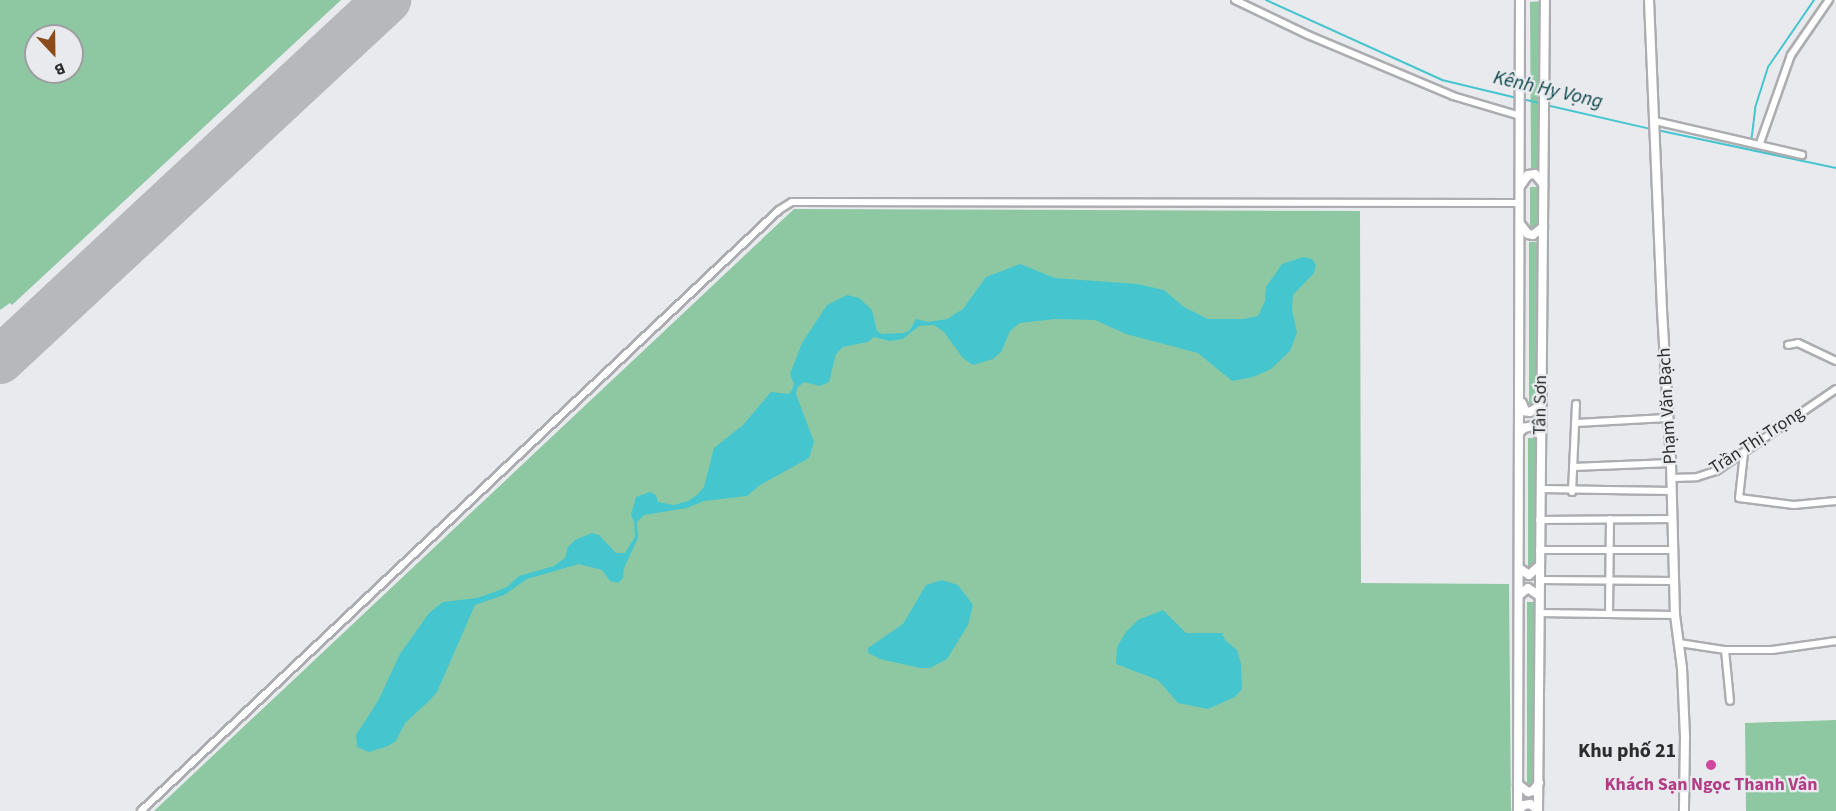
<!DOCTYPE html>
<meta charset="utf-8">
<style>
body{margin:0}
#map{position:relative;width:1836px;height:811px;overflow:hidden;background:#e9eaee;font-family:"Source Sans 3",sans-serif}
div>[style]{position:absolute}
.green>*{inset:0;background:#8ec8a3}
.water>*{inset:0;background:#45c6cf}
.stream>*{height:2px;margin:-1px;padding:0 1px;transform-origin:1px;border-radius:1px;background:#45c6cf}
.taxiway>*{height:20px;margin:-10px;padding:0 10px;transform-origin:10px;border-radius:10px;background:#b7b8bb}
.runway>*{height:48px;margin:-24px;padding:0 24px;transform-origin:24px;border-radius:24px;background:#b7b8bb}
.roads{filter:drop-shadow(2px 0 #acadb0) drop-shadow(-2px 0 #acadb0) drop-shadow(0 2px #acadb0) drop-shadow(0 -2px #acadb0)}
.minor>*{height:6px;margin:-3px;padding:0 3px;transform-origin:3px;border-radius:3px;background:#fff}
.tertiary>*{height:8px;margin:-4px;padding:0 4px;transform-origin:4px;border-radius:4px;background:#fff}
.dots>*{width:16px;height:16px;translate:-50% -50%;box-sizing:border-box;border:3px solid #e9eaee;border-radius:50%}
span{translate:-50% -50%;white-space:nowrap;text-align:center;line-height:1.15;-webkit-text-stroke:4.5px #e9eaee;paint-order:stroke}
.street-label{font-size:18px;color:#2b2c2d}
.hotel-label{font-size:18px;color:#b23c85;font-weight:700}
.water-label{font-size:20px;color:#0d474b;font-style:italic}
.neighbourhood-label{font-size:20px;color:#2b2c2d;font-weight:700}
.north{position:absolute;left:24px;top:24px;width:60px;height:60px;box-sizing:border-box;background:#e9eaee;border:2px solid #9d9ea1;border-radius:50%;rotate:158deg;font-size:16px;font-weight:700;line-height:24px;text-align:center;color:#2b2c2d}
.north::after{content:'';display:block;margin:auto;width:21px;height:27px;background:#8d4b19;clip-path:polygon(50% 0,100% 100%,50% 72%,0 100%)}
</style>
<div id="map">
<div class="green">
<i style="clip-path:polygon(evenodd,0 0,341px 0,12px 305px,10px 303px,0 310px,0 0,36px 36px,72px 36px,72px 72px,36px 72px,36px 36px)"></i>
<i style="clip-path:polygon(1543px 1px,1543px 170px,1531px 170px,1530px 2px)"></i>
<i style="clip-path:polygon(1530px 187px,1542px 187px,1542px 227px,1530px 228px)"></i>
<i style="clip-path:polygon(794px 209px,1360px 211px,1361px 583px,1509px 584px,1511px 811px,154px 811px)"></i>
<i style="clip-path:polygon(1529px 242px,1542px 242px,1541px 403px,1529px 404px)"></i>
<i style="clip-path:polygon(1528px 438px,1540px 438px,1539px 569px,1528px 570px)"></i>
<i style="clip-path:polygon(1527px 602px,1539px 602px,1540px 784px,1527px 784px)"></i>
<i style="clip-path:polygon(1836px 720px,1836px 811px,1746px 811px,1745px 723px)"></i>
</div>
<div class="water">
<i style="clip-path:polygon(1303px 257px,1312px 259px,1316px 265px,1314px 273px,1293px 295px,1292px 310px,1297px 332px,1290px 351px,1271px 369px,1253px 377px,1232px 381px,1198px 353px,1126px 334px,1095px 320px,1055px 319px,1020px 323px,1010px 331px,1001px 352px,993px 359px,973px 365px,963px 358px,944px 332px,934px 325px,919px 326px,903px 339px,890px 341px,874px 337px,868px 342px,843px 347px,836px 354px,829px 382px,820px 386px,804px 382px,797px 388px,796px 394px,814px 442px,809px 458px,760px 485px,747px 496px,704px 501px,687px 508px,644px 515px,637px 522px,638px 538px,624px 568px,623px 578px,618px 583px,610px 581px,602px 570px,579px 564px,527px 579px,504px 595px,475px 605px,437px 692px,429px 701px,405px 723px,396px 741px,388px 746px,369px 752px,357px 747px,356px 735px,378px 701px,400px 654px,429px 613px,443px 602px,477px 598px,497px 591px,507px 587px,519px 576px,554px 566px,565px 558px,568px 547px,575px 540px,592px 533px,599px 535px,616px 553px,625px 553px,635px 537px,634px 521px,631px 515px,636px 497px,650px 492px,656px 495px,658px 502px,674px 505px,688px 501px,697px 495px,704px 487px,714px 448px,743px 425px,771px 392px,789px 394px,792px 390px,794px 384px,790px 374px,802px 343px,827px 305px,847px 295px,859px 298px,872px 310px,877px 331px,882px 334px,904px 333px,910px 330px,916px 319px,928px 322px,947px 319px,963px 309px,986px 277px,1020px 264px,1055px 278px,1137px 284px,1164px 290px,1184px 307px,1208px 319px,1244px 319px,1258px 316px,1265px 301px,1266px 287px,1282px 264px)"></i>
<i style="clip-path:polygon(942px 580px,958px 585px,973px 605px,968px 625px,947px 659px,930px 668px,920px 668px,880px 659px,868px 653px,868px 648px,903px 624px,926px 585px)"></i>
<i style="clip-path:polygon(1163px 610px,1186px 633px,1222px 633px,1225px 640px,1237px 650px,1241px 664px,1242px 689px,1235px 697px,1208px 709px,1178px 703px,1158px 680px,1116px 664px,1117px 647px,1126px 632px,1138px 620px)"></i>
</div>
<div class="stream">
<i style="left:1266px;top:0;width:193px;rotate:24.4deg"></i>
<i style="left:1442px;top:80px;width:77px;rotate:13.5deg"></i>
<i style="left:1522px;top:99px;width:18px;rotate:13deg"></i>
<i style="left:1546px;top:105px;width:108px;rotate:12.9deg"></i>
<i style="left:1657px;top:130px;width:183px;rotate:12deg"></i>
<i style="left:1751px;top:143px;width:35px;rotate:-83deg"></i>
<i style="left:1755px;top:108px;width:43px;rotate:-72.4deg"></i>
<i style="left:1768px;top:67px;width:81px;rotate:-55.5deg"></i>
</div>
<div class="taxiway">
<i style="left:0;top:347px;width:45px;rotate:-30.5deg"></i>
</div>
<div class="runway">
<i style="left:0;top:360px;width:529px;rotate:-42.93deg"></i>
</div>
<div class="roads">
<div class="minor">
<i style="left:1235px;top:0;width:81px;rotate:25.6deg"></i>
<i style="left:1308px;top:35px;width:157px;rotate:22.8deg"></i>
<i style="left:1453px;top:96px;width:70px;rotate:16.6deg"></i>
<i style="left:1655px;top:121px;width:151px;rotate:13deg"></i>
<i style="left:1760px;top:143px;width:93px;rotate:-70.6deg"></i>
<i style="left:1791px;top:55px;width:67px;rotate:-55.4deg"></i>
<i style="left:1788px;top:345px;width:10px;rotate:-11deg"></i>
<i style="left:1798px;top:343px;width:42px;rotate:25.3deg"></i>
<i style="left:1575px;top:423px;width:93px;rotate:-3.1deg"></i>
<i style="left:1744px;top:453px;width:45px;rotate:96.3deg"></i>
<i style="left:1739px;top:498px;width:55px;rotate:7.3deg"></i>
<i style="left:1794px;top:505px;width:42px;rotate:-5.4deg"></i>
<i style="left:1573px;top:467px;width:98px;rotate:-2.3deg"></i>
<i style="left:1672px;top:478px;width:25px;rotate:-2deg"></i>
<i style="left:1697px;top:477px;width:20px;rotate:-18deg"></i>
<i style="left:1716px;top:471px;width:145px;rotate:-34.3deg"></i>
<i style="left:1541px;top:489px;width:131px;rotate:0.9deg"></i>
<i style="left:1572px;top:492px;width:88px;rotate:-87.4deg"></i>
<i style="left:1539px;top:520px;width:134px;rotate:-0.4deg"></i>
<i style="left:1539px;top:550px;width:133px"></i>
<i style="left:1539px;top:580px;width:135px;rotate:0.4deg"></i>
<i style="left:1539px;top:613px;width:136px;rotate:0.8deg"></i>
<i style="left:1609px;top:614px;width:95px;rotate:-89.4deg"></i>
<i style="left:1679px;top:643px;width:47px;rotate:8.7deg"></i>
<i style="left:1725px;top:650px;width:47px"></i>
<i style="left:1772px;top:650px;width:65px;rotate:-8deg"></i>
<i style="left:1725px;top:650px;width:51px;rotate:84.4deg"></i>
<i style="left:141px;top:811px;width:876px;rotate:-43.29deg"></i>
<i style="left:779px;top:210px;width:15px;rotate:-32deg"></i>
<i style="left:792px;top:202px;width:728px;rotate:0.08deg"></i>
</div>
<div class="tertiary">
<i style="left:1649px;top:0;width:310px;rotate:87.6deg"></i>
<i style="left:1662px;top:310px;width:153px;rotate:86.6deg"></i>
<i style="left:1671px;top:463px;width:152px;rotate:88.5deg"></i>
<i style="left:1675px;top:615px;width:53px;rotate:82.5deg"></i>
<i style="left:1682px;top:668px;width:68px;rotate:87.5deg"></i>
<i style="left:1685px;top:736px;width:75px;rotate:90.8deg"></i>
<i style="left:1521px;top:185px;width:12px;rotate:-55deg"></i>
<i style="left:1528px;top:175px;width:7px;rotate:-8deg"></i>
<i style="left:1535px;top:174px;width:13px;rotate:51deg"></i>
<i style="left:1521px;top:225px;width:11px;rotate:52deg"></i>
<i style="left:1528px;top:234px;width:5px;rotate:11deg"></i>
<i style="left:1533px;top:235px;width:13px;rotate:-39deg"></i>
<i style="left:1522px;top:403px;width:9px;rotate:69deg"></i>
<i style="left:1525px;top:411px;width:5px;rotate:11deg"></i>
<i style="left:1530px;top:412px;width:13px;rotate:-32deg"></i>
<i style="left:1520px;top:432px;width:6px;rotate:-45deg"></i>
<i style="left:1524px;top:428px;width:9px;rotate:-13deg"></i>
<i style="left:1533px;top:426px;width:11px;rotate:52deg"></i>
<i style="left:1519px;top:568px;width:12px;rotate:35deg"></i>
<i style="left:1529px;top:575px;width:12px;rotate:-42deg"></i>
<i style="left:1519px;top:595px;width:11px;rotate:-38deg"></i>
<i style="left:1528px;top:588px;width:12px;rotate:35deg"></i>
<i style="left:1518px;top:784px;width:13px;rotate:39deg"></i>
<i style="left:1528px;top:792px;width:5px;rotate:-11deg"></i>
<i style="left:1533px;top:791px;width:10px;rotate:-53deg"></i>
<i style="left:1518px;top:811px;width:811px;rotate:-89.86deg"></i>
<i style="left:1518px;top:811px;width:8px;rotate:-45deg"></i>
<i style="left:1524px;top:805px;width:6px;rotate:-9deg"></i>
<i style="left:1530px;top:804px;width:10px;rotate:37deg"></i>
<i style="left:1538px;top:811px;width:811px;rotate:-89.51deg"></i>
</div>
</div>
<div class="dots">
<i style="left:1711px;top:765px;background:#d1479c"></i>
</div>
<div class="street-label">
<span style="left:1541px;top:405px;rotate:-89deg">Tân Sơn</span>
<span style="left:1668px;top:406px;rotate:-93deg">Phạm Văn Bạch</span>
<span style="left:1757px;top:441px;rotate:-33deg">Trần Thị Trọng</span>
</div>
<div class="hotel-label">
<span style="left:1711px;top:785px">Khách Sạn Ngọc Thanh Vân</span>
</div>
<div class="water-label">
<span style="left:1548px;top:90px;rotate:13deg">Kênh Hy Vọng</span>
</div>
<div class="neighbourhood-label">
<span style="left:1627px;top:751px">Khu phố 21</span>
</div>
<div class="north">B</div>
</div>
